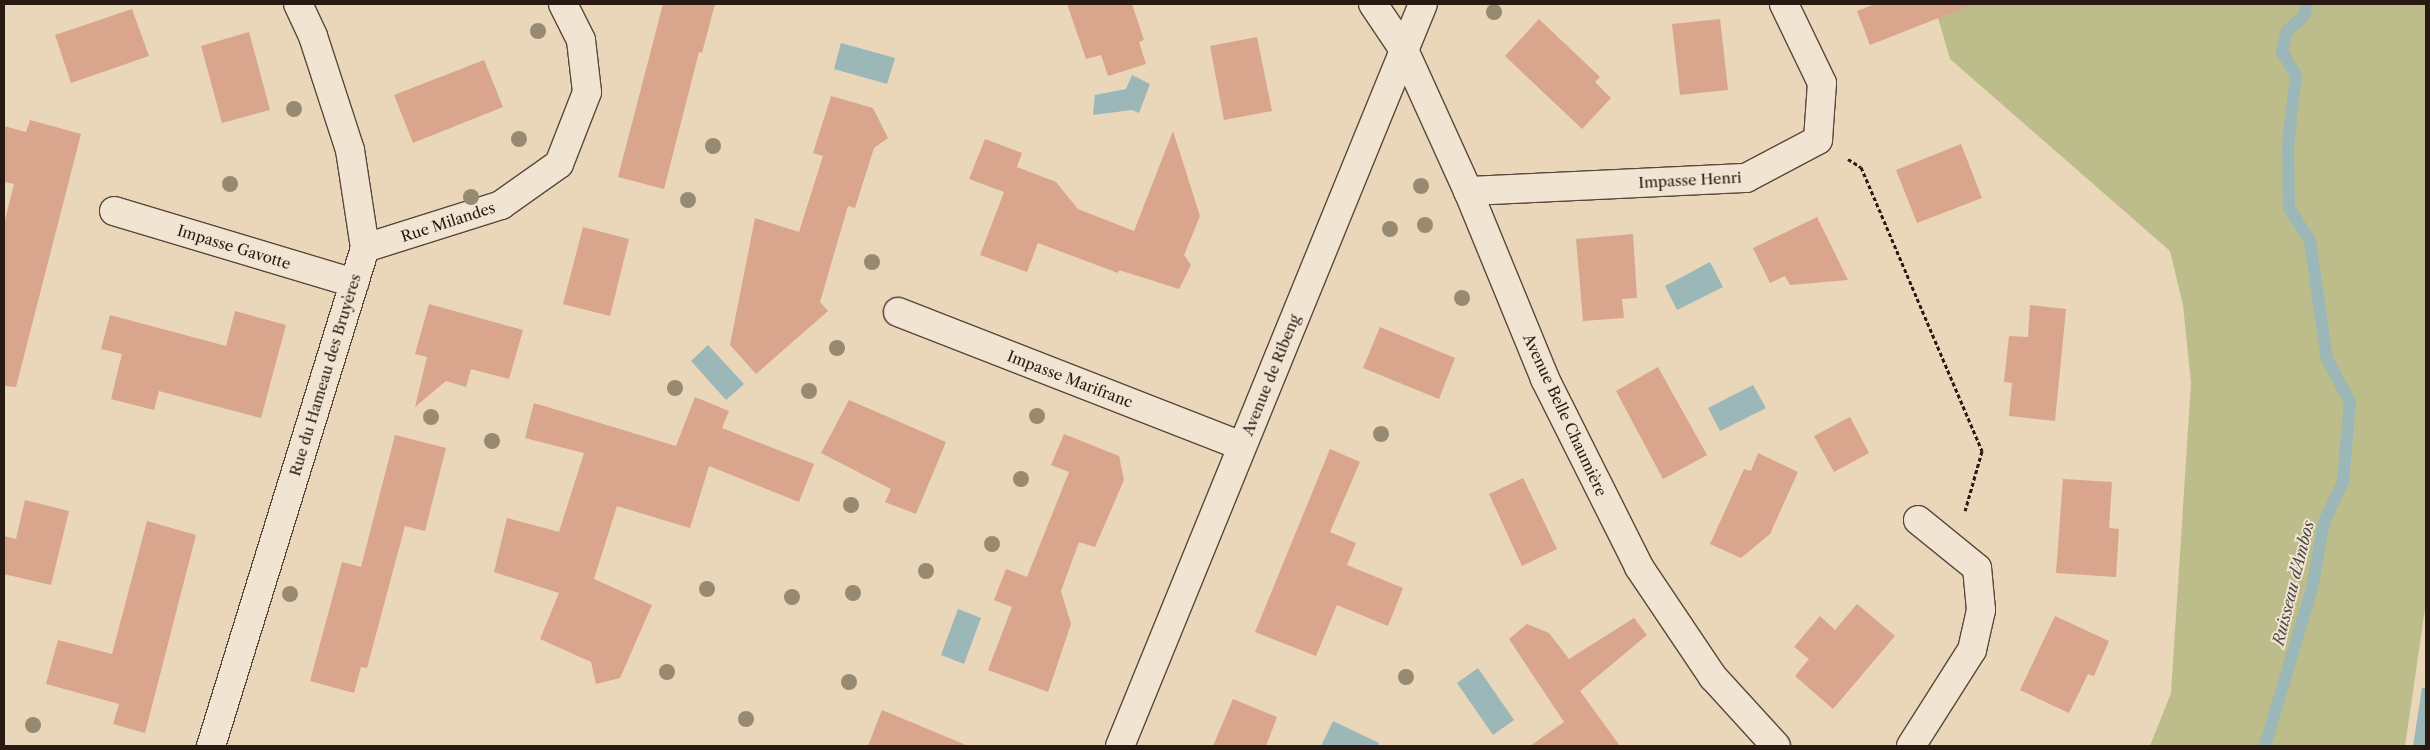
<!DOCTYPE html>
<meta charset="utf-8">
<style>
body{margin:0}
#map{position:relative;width:2430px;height:750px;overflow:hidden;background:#ead6b9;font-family:"Libre Caslon Text",serif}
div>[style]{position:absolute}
.green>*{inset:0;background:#bdbc8b}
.water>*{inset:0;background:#9bb7b8}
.stream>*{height:12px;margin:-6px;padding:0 6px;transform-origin:6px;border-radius:6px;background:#9bb7b8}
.building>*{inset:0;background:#daa58d}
.path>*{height:3px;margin-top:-1.5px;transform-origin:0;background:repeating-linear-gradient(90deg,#281912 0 4px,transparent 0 6.5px)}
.roads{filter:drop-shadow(1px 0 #58483c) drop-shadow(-1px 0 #58483c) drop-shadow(0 1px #58483c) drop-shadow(0 -1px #58483c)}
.minor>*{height:28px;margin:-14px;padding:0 14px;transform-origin:14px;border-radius:14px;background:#f1e4d2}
.tertiary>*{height:28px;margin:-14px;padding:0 14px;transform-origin:14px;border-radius:14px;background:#f1e4d2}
.trees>*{width:16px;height:16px;margin:-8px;border-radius:50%;background:#988971}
span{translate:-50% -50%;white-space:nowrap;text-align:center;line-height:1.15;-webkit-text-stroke:4px #f1e4d2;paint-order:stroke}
.street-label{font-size:15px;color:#281912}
.water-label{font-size:16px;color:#4a4844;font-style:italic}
.frame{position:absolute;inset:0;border:5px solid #281912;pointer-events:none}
</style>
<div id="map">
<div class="green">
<i style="clip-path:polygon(1934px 4px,2426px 4px,2426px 602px,2405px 746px,2150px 746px,2171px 693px,2191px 383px,2183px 305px,2170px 251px,1950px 59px)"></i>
</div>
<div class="water">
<i style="clip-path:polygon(841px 43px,895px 58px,887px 84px,834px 69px)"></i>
<i style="clip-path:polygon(1132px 75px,1150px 84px,1139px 113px,1132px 110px,1093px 115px,1095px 95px,1126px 89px)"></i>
<i style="clip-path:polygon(1710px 262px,1723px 287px,1677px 310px,1665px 286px)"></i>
<i style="clip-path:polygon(708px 345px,744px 384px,726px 400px,691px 361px)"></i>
<i style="clip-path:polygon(1753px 385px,1766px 408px,1720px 431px,1708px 408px)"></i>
<i style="clip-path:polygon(958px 609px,981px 618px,964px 664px,941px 655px)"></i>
<i style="clip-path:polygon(1478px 668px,1514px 720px,1493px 735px,1457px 683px)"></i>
<i style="clip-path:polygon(2422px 688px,2426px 688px,2426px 746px,2413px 746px)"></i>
<i style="clip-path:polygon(1333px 721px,1379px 743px,1378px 746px,1321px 746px)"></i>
</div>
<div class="stream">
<i style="left:2265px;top:746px;width:165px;rotate:-73.4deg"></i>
<i style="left:2312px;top:588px;width:67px;rotate:-79.7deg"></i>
<i style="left:2324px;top:522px;width:44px;rotate:-64.6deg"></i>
<i style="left:2343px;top:482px;width:80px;rotate:-85deg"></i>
<i style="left:2350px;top:402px;width:49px;rotate:-118.1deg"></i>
<i style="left:2327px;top:359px;width:119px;rotate:-98.2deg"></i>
<i style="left:2310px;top:241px;width:39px;rotate:-122deg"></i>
<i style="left:2289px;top:208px;width:62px;rotate:-90.9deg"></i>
<i style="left:2288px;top:146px;width:71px;rotate:-83.6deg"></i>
<i style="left:2296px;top:75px;width:27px;rotate:-121deg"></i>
<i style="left:2282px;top:52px;width:22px;rotate:-77deg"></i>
<i style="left:2287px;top:31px;width:24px;rotate:-42deg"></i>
<i style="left:2305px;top:15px;width:11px;rotate:-85deg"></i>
</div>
<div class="building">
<i style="clip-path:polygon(663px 4px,715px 4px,702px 53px,699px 52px,664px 189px,618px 177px)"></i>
<i style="clip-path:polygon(1067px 4px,1132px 4px,1144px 40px,1139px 42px,1146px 64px,1108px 76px,1101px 55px,1086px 59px)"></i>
<i style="clip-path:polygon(1875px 4px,1969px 4px,1969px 6px,1870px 45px,1857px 11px)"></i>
<i style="clip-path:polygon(132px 9px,149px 56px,71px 83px,55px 35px)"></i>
<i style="clip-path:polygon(1539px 19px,1600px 77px,1595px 82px,1611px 98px,1582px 129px,1505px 56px)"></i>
<i style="clip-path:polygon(1720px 19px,1728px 90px,1680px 95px,1672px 24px)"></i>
<i style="clip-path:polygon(249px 32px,270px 110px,222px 123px,201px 46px)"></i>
<i style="clip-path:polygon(1257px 37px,1272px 111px,1224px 120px,1210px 46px)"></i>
<i style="clip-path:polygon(484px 60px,503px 107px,413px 143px,394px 95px)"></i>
<i style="clip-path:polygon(831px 96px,873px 108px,888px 138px,874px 148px,855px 208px,848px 206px,820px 302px,828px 311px,756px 374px,730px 345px,755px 218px,799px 232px,823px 156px,813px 153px)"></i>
<i style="clip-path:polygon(30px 120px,81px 134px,16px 387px,4px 386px,4px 224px,14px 184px,4px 182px,4px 126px,26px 132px)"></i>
<i style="clip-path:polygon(1173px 131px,1200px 216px,1184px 255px,1191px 265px,1179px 289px,1119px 270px,1118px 273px,1038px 243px,1027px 272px,980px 255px,1004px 192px,969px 179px,985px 139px,1022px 153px,1017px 167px,1056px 182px,1078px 209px,1134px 231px)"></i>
<i style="clip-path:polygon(1961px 144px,1982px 198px,1917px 223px,1896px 170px)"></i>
<i style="clip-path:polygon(1817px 217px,1848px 280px,1790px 285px,1785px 276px,1770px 283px,1753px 248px)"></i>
<i style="clip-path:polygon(583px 227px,629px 239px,610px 316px,563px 304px)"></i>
<i style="clip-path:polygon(1633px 234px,1637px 298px,1622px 299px,1624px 318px,1583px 321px,1576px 239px)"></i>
<i style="clip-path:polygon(429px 304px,523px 330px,509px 379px,471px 369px,466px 387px,446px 381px,415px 407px,427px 357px,415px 354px)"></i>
<i style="clip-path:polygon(2030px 305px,2066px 309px,2055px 421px,2009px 416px,2012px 383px,2004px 382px,2009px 336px,2028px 337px)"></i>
<i style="clip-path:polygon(235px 311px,286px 325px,261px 418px,159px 391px,154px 410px,111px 399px,122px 354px,101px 349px,110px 315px,226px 346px)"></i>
<i style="clip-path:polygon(1380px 327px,1455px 358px,1439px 399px,1363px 368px)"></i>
<i style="clip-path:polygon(1658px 367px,1707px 455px,1663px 479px,1616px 391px)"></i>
<i style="clip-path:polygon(695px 397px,729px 411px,722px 428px,814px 464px,799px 502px,709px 466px,690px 528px,617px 506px,594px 579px,652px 605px,620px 678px,596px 684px,591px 662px,540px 639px,559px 593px,494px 572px,507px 518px,559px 532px,584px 453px,525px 438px,534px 403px,676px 446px)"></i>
<i style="clip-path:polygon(849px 400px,946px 442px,916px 514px,885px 502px,891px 489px,821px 453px)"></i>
<i style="clip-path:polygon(1850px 417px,1869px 453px,1834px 472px,1814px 436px)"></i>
<i style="clip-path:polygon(1064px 434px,1119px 456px,1124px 480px,1095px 547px,1079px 542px,1061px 591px,1071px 624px,1048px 692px,988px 670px,1012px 607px,994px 600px,1006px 569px,1027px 577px,1069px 472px,1051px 465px)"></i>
<i style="clip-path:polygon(395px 435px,446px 448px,425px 531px,405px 526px,367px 668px,361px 667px,354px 693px,310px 681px,342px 562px,361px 567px)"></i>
<i style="clip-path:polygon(1330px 449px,1360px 462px,1330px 532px,1356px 543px,1347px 565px,1403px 588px,1388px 626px,1337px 605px,1316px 656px,1255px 632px)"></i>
<i style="clip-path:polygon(1758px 453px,1798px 472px,1770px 534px,1741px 558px,1710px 544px,1744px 469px,1751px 471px)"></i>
<i style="clip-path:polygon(1523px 478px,1557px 549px,1522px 566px,1489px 494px)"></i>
<i style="clip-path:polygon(2063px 479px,2112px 482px,2109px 528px,2119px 529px,2116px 577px,2056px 573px)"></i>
<i style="clip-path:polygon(25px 500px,69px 511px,51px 585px,4px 574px,4px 536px,16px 539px)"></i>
<i style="clip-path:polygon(147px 521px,196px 535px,145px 733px,113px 724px,119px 704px,46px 684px,58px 640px,112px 654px)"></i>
<i style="clip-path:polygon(1857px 604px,1895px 636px,1833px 709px,1795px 676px,1809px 659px,1794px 647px,1820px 616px,1835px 630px)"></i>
<i style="clip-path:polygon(2055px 616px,2109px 641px,2094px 676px,2088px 674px,2069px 713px,2020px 690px)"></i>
<i style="clip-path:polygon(1634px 618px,1647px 635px,1580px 691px,1620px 746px,1530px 746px,1564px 722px,1509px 639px,1527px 624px,1549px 633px,1569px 659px)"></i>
<i style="clip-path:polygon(1233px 699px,1277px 717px,1266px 746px,1213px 746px)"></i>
<i style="clip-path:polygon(882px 710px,966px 745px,966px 746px,868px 746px)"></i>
</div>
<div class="path">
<i style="left:1848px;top:159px;width:15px;rotate:32deg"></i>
<i style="left:1861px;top:167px;width:309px;rotate:66.9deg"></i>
<i style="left:1982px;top:451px;width:62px;rotate:105.8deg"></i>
</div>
<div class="roads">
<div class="minor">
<i style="left:1468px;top:191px;width:278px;rotate:-2.7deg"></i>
<i style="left:1746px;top:178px;width:81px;rotate:-27.8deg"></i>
<i style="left:1818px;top:140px;width:57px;rotate:-86deg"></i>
<i style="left:1822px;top:83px;width:88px;rotate:-115.7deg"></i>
<i style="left:114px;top:211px;width:251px;rotate:16.7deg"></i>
<i style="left:365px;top:248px;width:143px;rotate:-17.5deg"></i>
<i style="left:501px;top:205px;width:71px;rotate:-35.3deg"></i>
<i style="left:559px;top:164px;width:77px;rotate:-68.7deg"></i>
<i style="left:587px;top:92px;width:52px;rotate:-96.6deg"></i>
<i style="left:581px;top:40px;width:40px;rotate:-116.6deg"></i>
<i style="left:898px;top:312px;width:368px;rotate:21.3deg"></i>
<i style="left:211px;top:746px;width:521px;rotate:-72.82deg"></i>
<i style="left:365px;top:248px;width:99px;rotate:-98.7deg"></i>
<i style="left:350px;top:150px;width:120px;rotate:-108deg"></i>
<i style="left:313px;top:36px;width:35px;rotate:-115deg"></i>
<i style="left:1120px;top:746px;width:801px;rotate:-67.79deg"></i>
<i style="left:1911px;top:746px;width:114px;rotate:-57.6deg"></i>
<i style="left:1972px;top:650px;width:41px;rotate:-77.3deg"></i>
<i style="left:1981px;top:610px;width:42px;rotate:-95.4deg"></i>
<i style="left:1977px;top:568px;width:76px;rotate:-140.9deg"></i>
</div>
<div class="tertiary">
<i style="left:1373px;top:4px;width:55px;rotate:56deg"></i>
<i style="left:1404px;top:50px;width:155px;rotate:65.6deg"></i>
<i style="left:1468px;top:191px;width:203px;rotate:67.7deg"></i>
<i style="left:1545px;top:379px;width:210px;rotate:63.4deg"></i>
<i style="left:1639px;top:567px;width:133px;rotate:56.1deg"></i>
<i style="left:1713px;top:677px;width:93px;rotate:47.6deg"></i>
</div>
</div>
<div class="trees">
<i style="left:1494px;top:12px"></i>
<i style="left:538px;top:31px"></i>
<i style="left:294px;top:109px"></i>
<i style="left:519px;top:139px"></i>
<i style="left:713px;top:146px"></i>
<i style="left:230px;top:184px"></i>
<i style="left:1421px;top:186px"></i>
<i style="left:471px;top:197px"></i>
<i style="left:688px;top:200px"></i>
<i style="left:1425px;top:225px"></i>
<i style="left:1390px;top:229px"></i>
<i style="left:872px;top:262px"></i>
<i style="left:1462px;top:298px"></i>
<i style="left:837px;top:348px"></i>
<i style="left:675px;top:388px"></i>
<i style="left:809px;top:391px"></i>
<i style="left:1037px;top:416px"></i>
<i style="left:431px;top:417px"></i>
<i style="left:1381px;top:434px"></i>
<i style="left:492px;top:441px"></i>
<i style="left:1021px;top:479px"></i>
<i style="left:851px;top:505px"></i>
<i style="left:992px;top:544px"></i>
<i style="left:926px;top:571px"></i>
<i style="left:707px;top:589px"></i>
<i style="left:853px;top:593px"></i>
<i style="left:290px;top:594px"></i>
<i style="left:792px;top:597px"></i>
<i style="left:667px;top:672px"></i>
<i style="left:1406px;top:677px"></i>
<i style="left:849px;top:682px"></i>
<i style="left:746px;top:719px"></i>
<i style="left:33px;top:725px"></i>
</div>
<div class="street-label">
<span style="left:1690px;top:180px;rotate:-3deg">Impasse Henri</span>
<span style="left:448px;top:222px;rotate:-18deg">Rue Milandes</span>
<span style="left:234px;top:247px;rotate:17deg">Impasse Gavotte</span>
<span style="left:325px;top:375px;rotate:-73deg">Rue du Hameau des Bruyères</span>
<span style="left:1271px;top:375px;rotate:-68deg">Avenue de Ribeng</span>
<span style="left:1070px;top:379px;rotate:21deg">Impasse Marifranc</span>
<span style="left:1565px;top:415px;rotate:65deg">Avenue Belle Chaumière</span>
</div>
<div class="water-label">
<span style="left:2293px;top:583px;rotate:-76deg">Ruisseau d'Ambos</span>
</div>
<div class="frame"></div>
</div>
